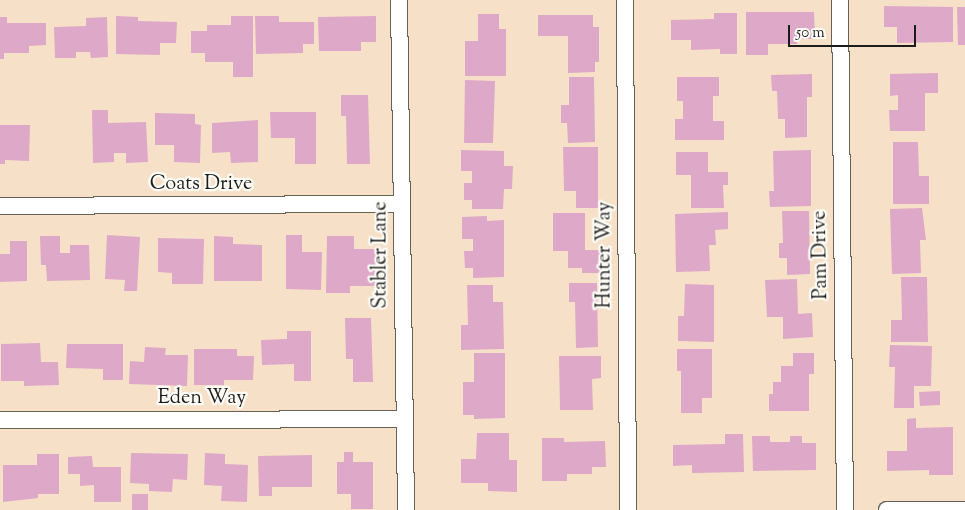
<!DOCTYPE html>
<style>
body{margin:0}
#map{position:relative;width:965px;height:510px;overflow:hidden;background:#f6e1c8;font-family:"Sorts Mill Goudy",serif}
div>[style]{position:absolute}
.building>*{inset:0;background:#dea8c8}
.roads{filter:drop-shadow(1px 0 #686158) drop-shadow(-1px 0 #686158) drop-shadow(0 1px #686158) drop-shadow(0 -1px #686158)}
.minor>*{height:16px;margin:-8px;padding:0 8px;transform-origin:8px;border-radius:8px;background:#fff}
span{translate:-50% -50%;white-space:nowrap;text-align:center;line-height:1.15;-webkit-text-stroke:4.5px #fdfcf7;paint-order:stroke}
.street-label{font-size:20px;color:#1c1c1c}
.scale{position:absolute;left:788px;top:25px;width:128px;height:22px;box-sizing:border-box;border:2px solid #1c1c1c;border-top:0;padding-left:6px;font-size:15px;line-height:18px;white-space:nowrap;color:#1c1c1c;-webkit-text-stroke:4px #fdfcf7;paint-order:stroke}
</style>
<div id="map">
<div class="building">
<i style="clip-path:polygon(884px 6px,953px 7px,953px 42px,897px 43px,897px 27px,884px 27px)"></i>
<i style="clip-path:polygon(957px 7px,965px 7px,965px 45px,958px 45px)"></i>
<i style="clip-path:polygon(746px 12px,814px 12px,815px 39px,797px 39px,797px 44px,768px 44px,768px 55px,746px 55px)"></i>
<i style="clip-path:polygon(714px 13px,737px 13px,737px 54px,720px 54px,720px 49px,691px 50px,691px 40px,671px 40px,671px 20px,714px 19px)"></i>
<i style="clip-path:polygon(478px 14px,499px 14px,499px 29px,506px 29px,506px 76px,465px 76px,465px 41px,478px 41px)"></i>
<i style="clip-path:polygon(538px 15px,593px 15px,593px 27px,599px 27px,599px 62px,595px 62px,595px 72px,568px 73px,568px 36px,538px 36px)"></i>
<i style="clip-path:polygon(116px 16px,138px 17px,138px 21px,177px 22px,176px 43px,160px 43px,160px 55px,116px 54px)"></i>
<i style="clip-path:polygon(231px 16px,253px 16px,253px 77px,233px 77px,233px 62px,205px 62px,205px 53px,191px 53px,191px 31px,207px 31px,207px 25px,231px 25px)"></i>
<i style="clip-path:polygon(255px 16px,279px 16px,279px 22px,314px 22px,314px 44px,303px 44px,303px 53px,256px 54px)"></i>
<i style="clip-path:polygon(376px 16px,376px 42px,361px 42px,361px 51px,319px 51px,318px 17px)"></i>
<i style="clip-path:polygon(0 17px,7px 17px,7px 23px,46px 23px,46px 45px,29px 46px,29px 53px,4px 53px,4px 59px,0 59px)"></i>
<i style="clip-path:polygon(107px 17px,108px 57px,91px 58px,90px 52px,76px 52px,76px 58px,55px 58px,54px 27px,86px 26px,86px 18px)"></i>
<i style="clip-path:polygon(938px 73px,938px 93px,925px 93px,925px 131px,890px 131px,889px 110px,898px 110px,898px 95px,890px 96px,890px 74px)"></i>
<i style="clip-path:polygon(812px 74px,812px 97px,807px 97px,807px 137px,785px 138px,785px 119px,778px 119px,777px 91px,772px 91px,771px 75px)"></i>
<i style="clip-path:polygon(569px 77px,594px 77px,595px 142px,568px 143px,567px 123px,561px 123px,561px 105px,569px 105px)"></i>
<i style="clip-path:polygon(677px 77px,719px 77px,719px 96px,713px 96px,713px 121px,724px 121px,724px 140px,675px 140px,675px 119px,683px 119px,683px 101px,677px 101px)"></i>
<i style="clip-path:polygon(465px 80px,495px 81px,493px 143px,464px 143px)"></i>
<i style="clip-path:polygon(341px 95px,368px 95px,370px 164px,347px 164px,346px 116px,341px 116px)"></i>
<i style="clip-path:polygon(92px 110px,108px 110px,108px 123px,146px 122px,148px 162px,126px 163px,126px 153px,114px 153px,114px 162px,93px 163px)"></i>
<i style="clip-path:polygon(270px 112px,316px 112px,316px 164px,295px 164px,295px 138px,271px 138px)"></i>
<i style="clip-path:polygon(155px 113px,195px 114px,195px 124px,201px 125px,200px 163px,174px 162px,174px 145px,155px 145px)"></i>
<i style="clip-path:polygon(258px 120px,258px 162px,231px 163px,230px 152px,212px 153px,212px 123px)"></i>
<i style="clip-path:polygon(0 125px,30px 125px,29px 161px,5px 160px,5px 164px,0 164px)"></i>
<i style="clip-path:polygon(893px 142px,918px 142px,919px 176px,929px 176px,929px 204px,893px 204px)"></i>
<i style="clip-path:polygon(563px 147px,598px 147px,598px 208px,576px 208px,576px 191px,564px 191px)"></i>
<i style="clip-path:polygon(461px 150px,504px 151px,504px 166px,513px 166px,512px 189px,504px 189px,503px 209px,472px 209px,472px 200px,464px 200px,464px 183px,472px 183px,472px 171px,461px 171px)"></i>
<i style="clip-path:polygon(811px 150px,811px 206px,770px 207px,769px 191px,774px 191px,773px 151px)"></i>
<i style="clip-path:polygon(676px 152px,708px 152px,708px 172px,728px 172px,728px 185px,723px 185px,724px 208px,691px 208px,691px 175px,676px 175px)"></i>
<i style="clip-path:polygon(922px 208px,926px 240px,920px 240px,921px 273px,892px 274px,890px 209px)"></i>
<i style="clip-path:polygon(782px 211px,809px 211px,810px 274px,787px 275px,787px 258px,779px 258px,779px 243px,783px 243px)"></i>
<i style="clip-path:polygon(728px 212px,728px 229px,715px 230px,716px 245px,709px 245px,710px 271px,676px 272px,675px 214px)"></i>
<i style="clip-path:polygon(553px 213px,585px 213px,585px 250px,600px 250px,600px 273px,582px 273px,582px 268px,568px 268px,568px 251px,553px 251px)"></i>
<i style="clip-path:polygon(487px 216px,487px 221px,504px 220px,504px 277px,473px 278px,473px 268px,465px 268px,464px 251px,473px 251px,473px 239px,462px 239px,462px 217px)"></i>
<i style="clip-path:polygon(107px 235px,140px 237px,137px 291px,124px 291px,125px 280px,105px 279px)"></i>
<i style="clip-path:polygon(286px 235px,302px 235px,302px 252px,322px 252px,321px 290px,286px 289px)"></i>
<i style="clip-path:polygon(40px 236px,60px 236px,60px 253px,70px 253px,70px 245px,89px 245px,90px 280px,47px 281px,46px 265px,41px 265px)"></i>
<i style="clip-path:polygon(214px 236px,233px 237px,233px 244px,262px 245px,262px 281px,214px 281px)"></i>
<i style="clip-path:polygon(327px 236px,354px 236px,354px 249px,376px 249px,375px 286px,350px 286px,350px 293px,326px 293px)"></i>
<i style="clip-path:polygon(158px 238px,204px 239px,203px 284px,172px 284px,172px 273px,158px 272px)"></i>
<i style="clip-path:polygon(10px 241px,27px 241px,27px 281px,0 282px,0 254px,10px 254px)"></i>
<i style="clip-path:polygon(901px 277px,927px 277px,928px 342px,891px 342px,891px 320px,902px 320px)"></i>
<i style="clip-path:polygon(797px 279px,798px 314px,812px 313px,813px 337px,783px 339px,783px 317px,767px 317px,765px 280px)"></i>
<i style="clip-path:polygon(569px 283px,597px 283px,598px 347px,576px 348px,575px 302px,569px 302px)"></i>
<i style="clip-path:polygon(685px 284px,714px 285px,714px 342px,678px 341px,678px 316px,684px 316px)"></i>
<i style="clip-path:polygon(467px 285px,493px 285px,493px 302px,503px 302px,504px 349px,461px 350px,461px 325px,468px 325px)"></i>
<i style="clip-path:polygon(345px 318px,371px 318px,373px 382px,353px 382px,353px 359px,346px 359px)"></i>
<i style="clip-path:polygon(287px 331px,311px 331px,311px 381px,294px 381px,294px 364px,262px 365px,261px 340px,287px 339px)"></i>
<i style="clip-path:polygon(40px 343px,41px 362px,58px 362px,59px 385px,24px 386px,24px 381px,1px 381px,1px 344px)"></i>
<i style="clip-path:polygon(67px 344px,123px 344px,123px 380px,103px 380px,103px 369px,66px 368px)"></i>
<i style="clip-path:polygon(890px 345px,932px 346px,931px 386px,914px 386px,914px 408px,894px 408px,895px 367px,889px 367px)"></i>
<i style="clip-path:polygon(145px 347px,166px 348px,165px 355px,188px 355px,187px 386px,129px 384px,130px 361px,144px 362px)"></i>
<i style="clip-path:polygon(194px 349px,237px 349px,237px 356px,254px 356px,253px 380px,224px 380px,224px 385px,194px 385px)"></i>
<i style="clip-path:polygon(677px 349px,712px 349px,712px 398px,702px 398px,702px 413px,681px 413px,681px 371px,677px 371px)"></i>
<i style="clip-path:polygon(474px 353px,505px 353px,505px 418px,474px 419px,474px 415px,463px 415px,463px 382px,474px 382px)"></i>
<i style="clip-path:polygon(793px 353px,814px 353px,814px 374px,809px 374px,809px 411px,769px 411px,769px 394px,773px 394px,773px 382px,781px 382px,781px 366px,793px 366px)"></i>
<i style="clip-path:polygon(559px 356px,601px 356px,601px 378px,592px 379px,593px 410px,560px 410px)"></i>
<i style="clip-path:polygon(940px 391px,940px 405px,920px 406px,919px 392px)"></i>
<i style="clip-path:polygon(916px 418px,916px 428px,953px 427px,953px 475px,929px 475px,929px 470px,887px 471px,887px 451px,907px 451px,907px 419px)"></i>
<i style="clip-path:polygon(477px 433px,509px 433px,509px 460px,517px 460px,517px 492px,488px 491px,488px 483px,461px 483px,461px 459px,476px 459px)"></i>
<i style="clip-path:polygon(725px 434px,743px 434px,744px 472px,692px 473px,692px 465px,673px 466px,673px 445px,725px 444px)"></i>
<i style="clip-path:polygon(752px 436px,770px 436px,770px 442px,790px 442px,790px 436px,802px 436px,802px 443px,816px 443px,816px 470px,753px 471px)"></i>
<i style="clip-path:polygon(542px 438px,564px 438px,564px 442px,605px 441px,606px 467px,592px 467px,592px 474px,567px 474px,567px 481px,542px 481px)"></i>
<i style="clip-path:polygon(344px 452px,353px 452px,353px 462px,373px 462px,373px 509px,351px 509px,351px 494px,337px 494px,337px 462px,344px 462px)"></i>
<i style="clip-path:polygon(131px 453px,188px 454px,187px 480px,173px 479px,172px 492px,149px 491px,149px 484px,130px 483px)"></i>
<i style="clip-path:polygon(205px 453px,225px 454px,225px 464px,248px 465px,247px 502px,221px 501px,222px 486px,204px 485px)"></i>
<i style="clip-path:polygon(37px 454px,59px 454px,59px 494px,38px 494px,38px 498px,3px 502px,3px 465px,37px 465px)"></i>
<i style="clip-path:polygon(312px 455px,312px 487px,272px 487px,272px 496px,259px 496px,258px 456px)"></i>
<i style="clip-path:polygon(92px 456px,93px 467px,121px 467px,121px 502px,94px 502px,94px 485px,80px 486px,80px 474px,68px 474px,68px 457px)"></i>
<i style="clip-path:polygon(132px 494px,148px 494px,148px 510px,132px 510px)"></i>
</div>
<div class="roads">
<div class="minor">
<i style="left:399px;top:0;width:510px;rotate:89.21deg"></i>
<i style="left:625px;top:0;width:510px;rotate:89.66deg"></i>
<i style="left:840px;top:0;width:510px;rotate:89.44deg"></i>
<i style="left:0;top:206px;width:402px;rotate:-0.3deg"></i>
<i style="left:0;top:420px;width:404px;rotate:-0.1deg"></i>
<i style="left:887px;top:510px;width:78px"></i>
</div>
</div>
<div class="street-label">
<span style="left:201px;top:184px">Coats Drive</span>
<span style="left:381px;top:255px;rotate:-90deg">Stabler Lane</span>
<span style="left:605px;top:255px;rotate:-90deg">Hunter Way</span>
<span style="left:821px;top:255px;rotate:-91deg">Pam Drive</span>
<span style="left:202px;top:398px">Eden Way</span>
</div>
<div class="scale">50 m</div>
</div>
